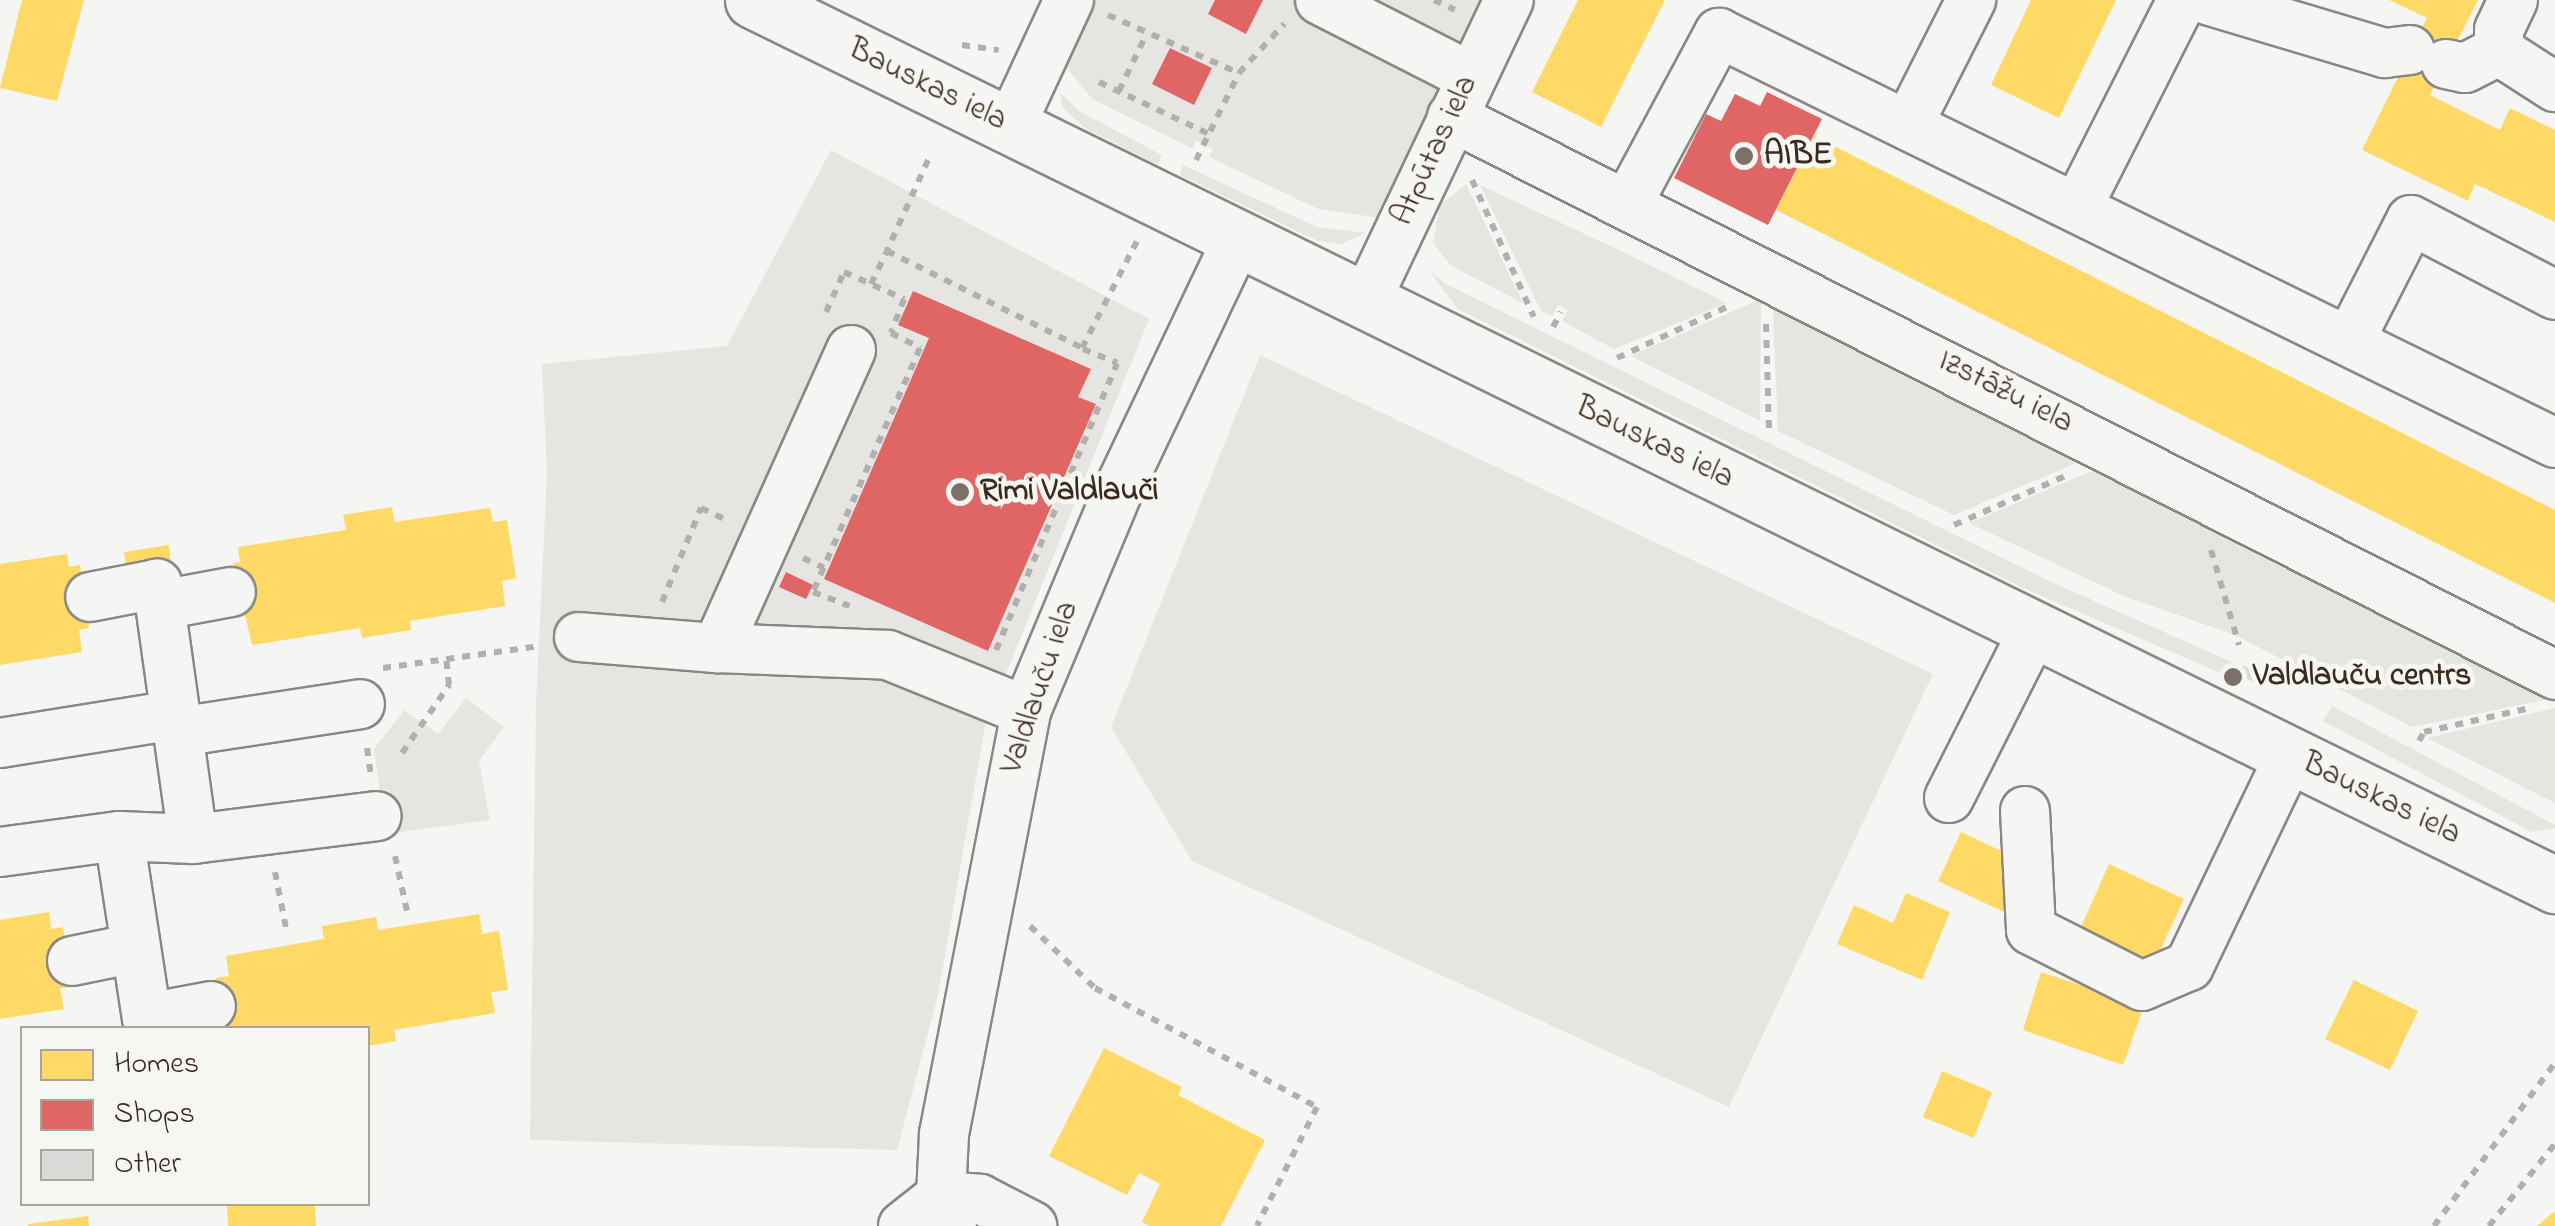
<!DOCTYPE html>
<meta charset="utf-8">
<style>
body{margin:0}
#map{position:relative;width:2555px;height:1226px;overflow:hidden;background:#f5f5f3;font-family:"Indie Flower",sans-serif}
div>[style]{position:absolute}
.built>*{inset:0;background:#e7e5e2}
.green>*{inset:0;background:#e6e6e1}
.homes>*{inset:0;background:#ffd966}
.shops>*{inset:0;background:#e06666}
.building>*{inset:0;background:#dbdad8}
.path>*{height:6px;margin-top:-3px;transform-origin:0;background:repeating-linear-gradient(90deg,#b2b0ae 0 8px,transparent 0 16px)}
.roads{filter:drop-shadow(2px 0 #8a8683) drop-shadow(-2px 0 #8a8683) drop-shadow(0 2px #8a8683) drop-shadow(0 -2px #8a8683)}
.minor>*{height:48px;margin:-24px;padding:0 24px;transform-origin:24px;border-radius:24px;background:#f5f5f3}
.major>*{height:55px;margin:-27.5px;padding:0 27.5px;transform-origin:27.5px;border-radius:27.5px;background:#f5f5f3}
.dots>*{width:28px;height:28px;translate:-50% -50%;box-sizing:border-box;border:5px solid #f6f6f2;border-radius:50%}
span{translate:-50% -50%;white-space:nowrap;text-align:center;line-height:1.15;-webkit-text-stroke:10px #f6f6f2;paint-order:stroke}
.street-label{font-size:32px;color:#3b2a1e}
.poi-label{font-size:32px;color:#3b2a1e;font-weight:700}
.left{translate:0 -50%;text-align:left}
.legend{position:absolute;left:20px;top:1026px;width:350px;height:180px;box-sizing:border-box;background:#f6f6f2;border:2px solid #aba49d;margin:0;padding:12px 18px;list-style:none;font-size:30px;color:#3b2a1e}
.legend li{display:flex;align-items:center;gap:20px;height:50px}
.legend b{width:50px;border:2px solid #aba49d}
</style>
<div id="map">
<div class="built">
<i style="clip-path:polygon(1086px 0,1527px 0,1418px 230px,1317px 197px,1097px 95px,1061px 57px)"></i>
<i style="clip-path:polygon(831px 150px,1149px 319px,985px 726px,536px 705px,547px 471px,542px 364px,727px 346px)"></i>
</div>
<div class="green">
<i style="clip-path:polygon(1100px 0,1198px 0,1209px 6px,1203px 18px,1247px 40px,1267px 0,1281px 7px,1270px 28px,1235px 60px)"></i>
<i style="clip-path:polygon(1080px 16px,1122px 33px,1090px 88px,1196px 138px,1193px 149px,1092px 99px,1061px 61px)"></i>
<i style="clip-path:polygon(1301px 17px,1314px 23px,1258px 131px,1289px 147px,1281px 160px,1324px 181px,1332px 168px,1360px 183px,1415px 75px,1428px 83px,1433px 105px,1381px 218px,1318px 209px,1209px 157px,1251px 72px)"></i>
<i style="clip-path:polygon(1059px 92px,1081px 112px,1162px 155px,1158px 165px,1085px 128px,1063px 108px)"></i>
<i style="clip-path:polygon(1183px 165px,1317px 227px,1366px 233px,1341px 244px,1318px 241px,1180px 175px)"></i>
<i style="clip-path:polygon(1466px 184px,1523px 303px,1451px 266px,1433px 243px,1440px 205px)"></i>
<i style="clip-path:polygon(1480px 185px,1619px 250px,1727px 303px,1614px 349px,1562px 321px,1568px 310px,1558px 305px,1552px 316px,1541px 311px)"></i>
<i style="clip-path:polygon(1427px 268px,1446px 284px,2049px 581px,2232px 662px,2225px 675px,2021px 587px,1458px 309px)"></i>
<i style="clip-path:polygon(1772px 293px,2093px 456px,1954px 515px,1778px 431px)"></i>
<i style="clip-path:polygon(1761px 299px,1760px 421px,1630px 356px)"></i>
<i style="clip-path:polygon(1260px 355px,1933px 674px,1729px 1107px,1192px 861px,1111px 727px)"></i>
<i style="clip-path:polygon(2106px 465px,2554px 698px,2412px 727px,2235px 635px,2126px 597px,1969px 523px)"></i>
<i style="clip-path:polygon(466px 698px,504px 727px,479px 761px,490px 820px,386px 834px,374px 749px,404px 710px,438px 734px)"></i>
<i style="clip-path:polygon(536px 705px,985px 726px,938px 995px,897px 1150px,530px 1140px)"></i>
<i style="clip-path:polygon(2332px 706px,2555px 825px,2555px 828px,2532px 832px,2323px 721px)"></i>
<i style="clip-path:polygon(2555px 708px,2555px 803px,2427px 738px)"></i>
</div>
<div class="homes">
<i style="clip-path:polygon(22px 0,84px 0,57px 101px,0 88px)"></i>
<i style="clip-path:polygon(1578px 0,1665px 0,1601px 127px,1532px 92px)"></i>
<i style="clip-path:polygon(2031px 0,2116px 0,2059px 118px,1991px 85px)"></i>
<i style="clip-path:polygon(2389px 0,2478px 0,2430px 95px,2500px 130px,2510px 108px,2555px 130px,2555px 222px,2475px 184px,2468px 201px,2362px 150px,2427px 18px)"></i>
<i style="clip-path:polygon(1814px 136px,2555px 510px,2555px 603px,1776px 210px)"></i>
<i style="clip-path:polygon(392px 507px,394px 522px,490px 508px,493px 522px,507px 520px,516px 578px,502px 581px,505px 606px,410px 621px,411px 630px,362px 638px,360px 628px,252px 645px,233px 563px,240px 562px,238px 547px,346px 530px,343px 515px)"></i>
<i style="clip-path:polygon(169px 545px,171px 566px,127px 573px,124px 552px)"></i>
<i style="clip-path:polygon(67px 554px,69px 567px,80px 565px,89px 628px,79px 630px,82px 652px,0 665px,0 564px)"></i>
<i style="clip-path:polygon(1961px 832px,2027px 863px,2004px 912px,1938px 881px)"></i>
<i style="clip-path:polygon(2109px 864px,2184px 899px,2151px 970px,2077px 936px)"></i>
<i style="clip-path:polygon(1906px 893px,1950px 912px,1922px 980px,1837px 944px,1854px 905px,1893px 923px)"></i>
<i style="clip-path:polygon(49px 912px,51px 929px,63px 927px,72px 987px,60px 988px,64px 1009px,0 1019px,0 920px)"></i>
<i style="clip-path:polygon(479px 914px,482px 934px,499px 931px,508px 990px,491px 992px,495px 1013px,394px 1030px,396px 1041px,368px 1046px,368px 1028px,224px 1028px,216px 978px,229px 976px,226px 956px,324px 939px,322px 926px,376px 917px,378px 930px)"></i>
<i style="clip-path:polygon(2041px 972px,2144px 1006px,2123px 1065px,2023px 1030px)"></i>
<i style="clip-path:polygon(2354px 980px,2418px 1011px,2390px 1070px,2325px 1039px)"></i>
<i style="clip-path:polygon(1104px 1048px,1182px 1087px,1178px 1095px,1265px 1140px,1221px 1226px,1149px 1226px,1142px 1222px,1160px 1184px,1139px 1173px,1127px 1195px,1049px 1156px)"></i>
<i style="clip-path:polygon(1942px 1071px,1992px 1092px,1974px 1138px,1923px 1117px)"></i>
<i style="clip-path:polygon(227px 1204px,315px 1204px,316px 1226px,228px 1226px)"></i>
<i style="clip-path:polygon(2555px 1211px,2555px 1226px,2537px 1226px)"></i>
<i style="clip-path:polygon(88px 1216px,89px 1226px,28px 1226px,28px 1224px)"></i>
</div>
<div class="shops">
<i style="clip-path:polygon(1215px 0,1263px 0,1246px 34px,1208px 14px)"></i>
<i style="clip-path:polygon(1170px 48px,1212px 68px,1194px 105px,1152px 84px)"></i>
<i style="clip-path:polygon(1767px 92px,1822px 119px,1768px 225px,1674px 178px,1706px 114px,1721px 121px,1735px 94px,1760px 106px)"></i>
<i style="clip-path:polygon(913px 291px,1091px 369px,1078px 397px,1096px 404px,988px 651px,824px 579px,929px 338px,898px 325px)"></i>
<i style="clip-path:polygon(786px 572px,813px 585px,806px 599px,779px 587px)"></i>
</div>
<div class="building">
<i style="clip-path:polygon(2243px 665px,2266px 677px,2262px 687px,2239px 675px)"></i>
</div>
<div class="path">
<i style="left:1434px;top:0;width:23px;rotate:25deg"></i>
<i style="left:1108px;top:15px;width:143px;rotate:23.9deg"></i>
<i style="left:962px;top:45px;width:37px;rotate:8deg"></i>
<i style="left:1099px;top:82px;width:122px;rotate:25.3deg"></i>
<i style="left:1119px;top:91px;width:64px;rotate:-64.2deg"></i>
<i style="left:928px;top:160px;width:100px;rotate:114.3deg"></i>
<i style="left:887px;top:251px;width:218px;rotate:26.4deg"></i>
<i style="left:1082px;top:348px;width:120px;rotate:-62.8deg"></i>
<i style="left:1196px;top:160px;width:97px;rotate:-63.7deg"></i>
<i style="left:1239px;top:73px;width:67px;rotate:-47.4deg"></i>
<i style="left:1472px;top:180px;width:150px;rotate:65.7deg"></i>
<i style="left:871px;top:284px;width:37px;rotate:-64deg"></i>
<i style="left:826px;top:312px;width:44px;rotate:-65.8deg"></i>
<i style="left:844px;top:272px;width:66px;rotate:24.2deg"></i>
<i style="left:904px;top:299px;width:36px;rotate:111deg"></i>
<i style="left:891px;top:333px;width:33px;rotate:27deg"></i>
<i style="left:920px;top:348px;width:266px;rotate:113.7deg"></i>
<i style="left:813px;top:592px;width:39px;rotate:21deg"></i>
<i style="left:1766px;top:324px;width:109px;rotate:88.4deg"></i>
<i style="left:1553px;top:327px;width:17px;rotate:-62deg"></i>
<i style="left:1083px;top:349px;width:37px;rotate:22deg"></i>
<i style="left:1617px;top:358px;width:121px;rotate:-24.9deg"></i>
<i style="left:1954px;top:525px;width:121px;rotate:-23.8deg"></i>
<i style="left:2211px;top:550px;width:99px;rotate:73.6deg"></i>
<i style="left:803px;top:558px;width:23px;rotate:25deg"></i>
<i style="left:662px;top:602px;width:102px;rotate:-67.5deg"></i>
<i style="left:701px;top:508px;width:31px;rotate:25deg"></i>
<i style="left:996px;top:650px;width:311px;rotate:-67.1deg"></i>
<i style="left:383px;top:668px;width:158px;rotate:-8deg"></i>
<i style="left:2419px;top:741px;width:10px;rotate:-61deg"></i>
<i style="left:2424px;top:732px;width:104px;rotate:-12.8deg"></i>
<i style="left:367px;top:748px;width:27px;rotate:82deg"></i>
<i style="left:402px;top:753px;width:83px;rotate:-55.3deg"></i>
<i style="left:449px;top:685px;width:27px;rotate:-96deg"></i>
<i style="left:395px;top:856px;width:56px;rotate:77.7deg"></i>
<i style="left:275px;top:872px;width:62px;rotate:78.9deg"></i>
<i style="left:1030px;top:926px;width:90px;rotate:43.6deg"></i>
<i style="left:1095px;top:988px;width:252px;rotate:28.2deg"></i>
<i style="left:1317px;top:1107px;width:133px;rotate:116.8deg"></i>
<i style="left:2434px;top:1226px;width:203px;rotate:-53.4deg"></i>
<i style="left:2489px;top:1226px;width:105px;rotate:-51.2deg"></i>
</div>
<div class="roads">
<div class="minor">
<i style="left:1320px;top:0;width:169px;rotate:27deg"></i>
<i style="left:2207px;top:0;width:186px;rotate:16.6deg"></i>
<i style="left:2385px;top:53px;width:25px;rotate:-7deg"></i>
<i style="left:2513px;top:0;width:33px;rotate:115deg"></i>
<i style="left:2499px;top:30px;width:21px;rotate:90deg"></i>
<i style="left:2499px;top:51px;width:67px;rotate:32.7deg"></i>
<i style="left:2446px;top:64px;width:19px;rotate:12deg"></i>
<i style="left:2465px;top:68px;width:38px;rotate:-27deg"></i>
<i style="left:1452px;top:117px;width:1236px;rotate:26.83deg"></i>
<i style="left:1909px;top:123px;width:138px;rotate:-63.2deg"></i>
<i style="left:1010px;top:127px;width:140px;rotate:-65.1deg"></i>
<i style="left:1629px;top:201px;width:191px;rotate:-61.8deg"></i>
<i style="left:1719px;top:33px;width:931px;rotate:26.12deg"></i>
<i style="left:2079px;top:204px;width:229px;rotate:-63.2deg"></i>
<i style="left:1365px;top:303px;width:335px;rotate:-64.6deg"></i>
<i style="left:2351px;top:338px;width:132px;rotate:-63deg"></i>
<i style="left:2411px;top:220px;width:162px;rotate:27.5deg"></i>
<i style="left:851px;top:350px;width:327px;rotate:114.2deg"></i>
<i style="left:717px;top:648px;width:171px;rotate:2.3deg"></i>
<i style="left:888px;top:655px;width:149px;rotate:22.1deg"></i>
<i style="left:161px;top:605px;width:71px;rotate:-10.5deg"></i>
<i style="left:579px;top:637px;width:138px;rotate:4.6deg"></i>
<i style="left:178px;top:732px;width:184px;rotate:-8.7deg"></i>
<i style="left:0;top:743px;width:177px;rotate:-9.1deg"></i>
<i style="left:1949px;top:798px;width:188px;rotate:-63.2deg"></i>
<i style="left:2025px;top:811px;width:119px;rotate:87.1deg"></i>
<i style="left:2031px;top:930px;width:124px;rotate:26.8deg"></i>
<i style="left:2142px;top:986px;width:51px;rotate:-23.1deg"></i>
<i style="left:2189px;top:966px;width:234px;rotate:-64.4deg"></i>
<i style="left:119px;top:836px;width:184px;rotate:81.3deg"></i>
<i style="left:147px;top:1018px;width:65px;rotate:-10.6deg"></i>
<i style="left:193px;top:839px;width:185px;rotate:-7.1deg"></i>
<i style="left:0;top:852px;width:120px;rotate:-7.7deg"></i>
<i style="left:119px;top:836px;width:74px;rotate:2.3deg"></i>
<i style="left:193px;top:839px;width:258px;rotate:-98deg"></i>
<i style="left:157px;top:584px;width:68px;rotate:169deg"></i>
<i style="left:72px;top:961px;width:65px;rotate:-11.5deg"></i>
<i style="left:903px;top:1226px;width:48px;rotate:-38.3deg"></i>
<i style="left:941px;top:1196px;width:39px;rotate:4deg"></i>
<i style="left:980px;top:1199px;width:59px;rotate:27.4deg"></i>
<i style="left:952px;top:1226px;width:32px;rotate:-110deg"></i>
<i style="left:941px;top:1196px;width:62px;rotate:-87.2deg"></i>
<i style="left:944px;top:1134px;width:431px;rotate:-79deg"></i>
<i style="left:1026px;top:711px;width:236px;rotate:-67.3deg"></i>
<i style="left:1117px;top:493px;width:282px;rotate:-64.6deg"></i>
</div>
<div class="major">
<i style="left:753px;top:0;width:2008px;rotate:26.16deg"></i>
</div>
</div>
<div class="dots">
<i style="left:1744px;top:156px;background:#7c7169"></i>
<i style="left:960px;top:492px;background:#7c7169"></i>
<i style="left:2233px;top:677px;background:#7c7169"></i>
</div>
<div class="street-label">
<span style="left:927px;top:86px;rotate:26deg">Bauskas iela</span>
<span style="left:1436px;top:151px;rotate:-65deg">Atpūtas iela</span>
<span style="left:2005px;top:393px;rotate:27deg">Izstāžu iela</span>
<span style="left:1654px;top:444px;rotate:26deg">Bauskas iela</span>
<span style="left:1041px;top:688px;rotate:-71deg">Valdlauču iela</span>
<span style="left:2381px;top:800px;rotate:26deg">Bauskas iela</span>
</div>
<div class="poi-label">
<span class="left" style="left:1764px;top:156px">AIBE</span>
<span class="left" style="left:980px;top:492px">Rimi Valdlauči</span>
<span class="left" style="left:2253px;top:677px">Valdlauču centrs</span>
</div>
<ul class="legend">
<li><b style="height:28px;background:#ffd966"></b>Homes</li>
<li><b style="height:28px;background:#e06666"></b>Shops</li>
<li><b style="height:28px;background:#dbdad8"></b>Other</li>
</ul>
</div>
